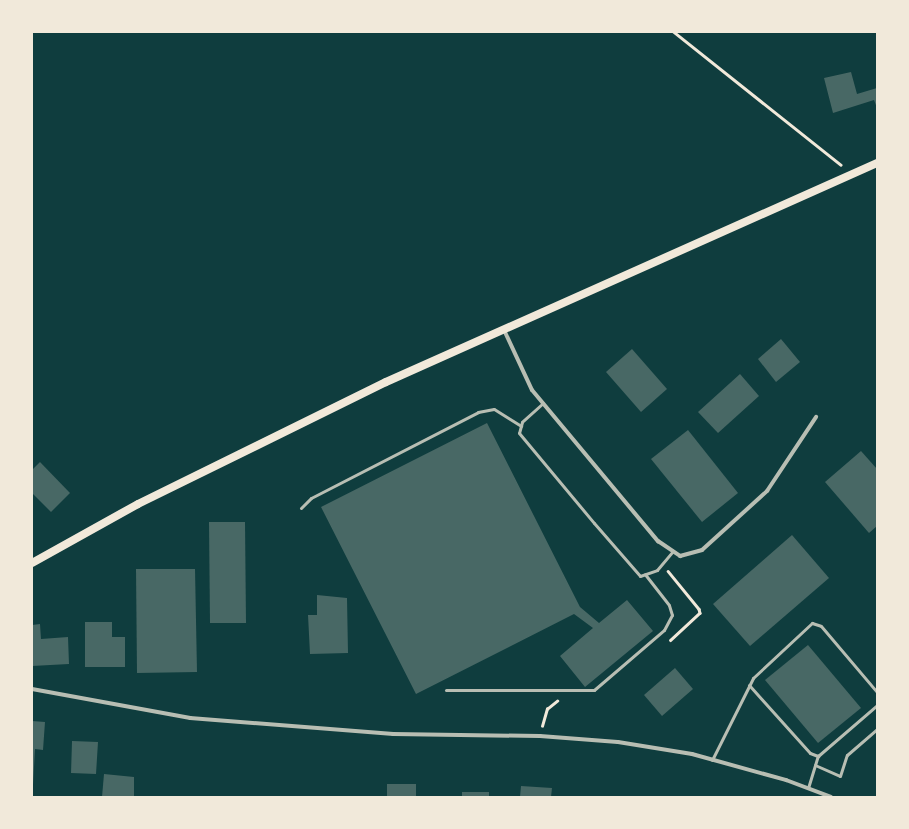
<!DOCTYPE html>
<style>
body{margin:0}
#map{position:relative;width:909px;height:829px;overflow:hidden;background:#0f3d3e;font-family:"Golos Text",sans-serif}
div>[style]{position:absolute}
.building>*{inset:0;background:#486865}
.path>*{height:2.5px;margin:-1.25px;padding:0 1.25px;transform-origin:1.25px;border-radius:1.25px;background:#f1e9da}
.service>*{height:3px;margin:-1.5px;padding:0 1.5px;transform-origin:1.5px;border-radius:1.5px;background:#b8beb3}
.minor>*{height:4px;margin:-2px;padding:0 2px;transform-origin:2px;border-radius:2px;background:#b8beb3}
.secondary>*{height:8px;margin:-4px;padding:0 4px;transform-origin:4px;border-radius:4px;background:#f1e9da}
span{translate:-50% -50%;white-space:nowrap;text-align:center;line-height:1.15;-webkit-text-stroke:3px #f1e9da;paint-order:stroke}
.frame{position:absolute;inset:0;border:33px solid #f1e9da;pointer-events:none}
</style>
<div id="map">
<div class="building">
<i style="clip-path:polygon(851px 72px,857px 94px,877px 88px,877px 108px,874px 100px,833px 113px,824px 78px)"></i>
<i style="clip-path:polygon(781px 339px,800px 362px,776px 382px,758px 359px)"></i>
<i style="clip-path:polygon(632px 349px,667px 389px,641px 412px,606px 372px)"></i>
<i style="clip-path:polygon(740px 374px,759px 396px,718px 433px,698px 412px)"></i>
<i style="clip-path:polygon(487px 423px,580px 607px,599px 623px,627px 600px,653px 631px,585px 687px,560px 656px,593px 628px,574px 614px,416px 694px,321px 507px)"></i>
<i style="clip-path:polygon(688px 430px,738px 493px,702px 522px,651px 459px)"></i>
<i style="clip-path:polygon(861px 451px,877px 469px,877px 526px,869px 533px,825px 482px)"></i>
<i style="clip-path:polygon(40px 462px,70px 493px,51px 512px,32px 493px,32px 470px)"></i>
<i style="clip-path:polygon(209px 522px,245px 522px,246px 623px,210px 623px)"></i>
<i style="clip-path:polygon(792px 535px,829px 578px,750px 646px,713px 604px)"></i>
<i style="clip-path:polygon(136px 569px,195px 569px,197px 672px,137px 673px)"></i>
<i style="clip-path:polygon(317px 595px,347px 598px,348px 653px,310px 654px,308px 615px,317px 615px)"></i>
<i style="clip-path:polygon(85px 622px,112px 622px,112px 637px,125px 637px,125px 667px,85px 667px)"></i>
<i style="clip-path:polygon(40px 624px,41px 639px,68px 637px,69px 664px,32px 666px,32px 625px)"></i>
<i style="clip-path:polygon(808px 645px,861px 708px,818px 743px,765px 680px)"></i>
<i style="clip-path:polygon(675px 668px,693px 689px,662px 716px,644px 695px)"></i>
<i style="clip-path:polygon(32px 721px,45px 722px,43px 750px,35px 749px,33px 785px)"></i>
<i style="clip-path:polygon(72px 741px,98px 742px,96px 774px,71px 773px)"></i>
<i style="clip-path:polygon(104px 774px,134px 777px,134px 797px,102px 797px)"></i>
<i style="clip-path:polygon(387px 784px,416px 784px,416px 797px,387px 797px)"></i>
<i style="clip-path:polygon(521px 786px,552px 788px,551px 797px,520px 797px)"></i>
<i style="clip-path:polygon(462px 792px,489px 792px,489px 797px,462px 797px)"></i>
</div>
<div class="path">
<i style="left:674px;top:32px;width:213px;rotate:38.5deg"></i>
<i style="left:668px;top:571px;width:49px;rotate:50.8deg"></i>
<i style="left:699px;top:609px;width:4px;rotate:76deg"></i>
<i style="left:700px;top:613px;width:40px;rotate:137deg"></i>
<i style="left:542px;top:726px;width:18px;rotate:-74deg"></i>
<i style="left:547px;top:709px;width:13px;rotate:-39deg"></i>
</div>
<div class="service">
<i style="left:543px;top:403px;width:28px;rotate:138deg"></i>
<i style="left:522px;top:422px;width:11px;rotate:105deg"></i>
<i style="left:519px;top:433px;width:117px;rotate:50.2deg"></i>
<i style="left:594px;top:523px;width:70px;rotate:49deg"></i>
<i style="left:640px;top:576px;width:18px;rotate:-19deg"></i>
<i style="left:657px;top:570px;width:25px;rotate:-50deg"></i>
<i style="left:301px;top:508px;width:14px;rotate:-45deg"></i>
<i style="left:311px;top:498px;width:188px;rotate:-27.2deg"></i>
<i style="left:478px;top:412px;width:16px;rotate:-11deg"></i>
<i style="left:494px;top:409px;width:32px;rotate:32deg"></i>
<i style="left:749px;top:685px;width:91px;rotate:48.1deg"></i>
<i style="left:810px;top:753px;width:9px;rotate:21deg"></i>
<i style="left:818px;top:756px;width:78px;rotate:-40.8deg"></i>
<i style="left:446px;top:690px;width:148px"></i>
<i style="left:594px;top:690px;width:92px;rotate:-40.6deg"></i>
<i style="left:664px;top:630px;width:17px;rotate:-62deg"></i>
<i style="left:672px;top:615px;width:10px;rotate:-107deg"></i>
<i style="left:669px;top:605px;width:39px;rotate:-128deg"></i>
<i style="left:712px;top:760px;width:92px;rotate:-63.4deg"></i>
<i style="left:753px;top:678px;width:81px;rotate:-43deg"></i>
<i style="left:812px;top:623px;width:9px;rotate:18deg"></i>
<i style="left:821px;top:626px;width:87px;rotate:49.7deg"></i>
<i style="left:815px;top:765px;width:27px;rotate:24deg"></i>
<i style="left:840px;top:776px;width:22px;rotate:-72deg"></i>
<i style="left:847px;top:755px;width:40px;rotate:-41deg"></i>
<i style="left:808px;top:788px;width:34px;rotate:-73deg"></i>
</div>
<div class="minor">
<i style="left:504px;top:330px;width:66px;rotate:65deg"></i>
<i style="left:532px;top:390px;width:197px;rotate:50.2deg"></i>
<i style="left:658px;top:541px;width:27px;rotate:34deg"></i>
<i style="left:680px;top:556px;width:23px;rotate:-15deg"></i>
<i style="left:702px;top:550px;width:88px;rotate:-42.2deg"></i>
<i style="left:767px;top:491px;width:89px;rotate:-56.5deg"></i>
<i style="left:32px;top:689px;width:161px;rotate:10.4deg"></i>
<i style="left:190px;top:718px;width:204px;rotate:4.5deg"></i>
<i style="left:393px;top:734px;width:147px;rotate:0.8deg"></i>
<i style="left:540px;top:736px;width:78px;rotate:4.4deg"></i>
<i style="left:618px;top:742px;width:75px;rotate:9.2deg"></i>
<i style="left:692px;top:754px;width:98px;rotate:15.5deg"></i>
<i style="left:786px;top:780px;width:48px;rotate:20.7deg"></i>
</div>
<div class="secondary">
<i style="left:32px;top:563px;width:121px;rotate:-29.1deg"></i>
<i style="left:138px;top:504px;width:276px;rotate:-26.2deg"></i>
<i style="left:386px;top:382px;width:538px;rotate:-24.04deg"></i>
</div>
<div class="frame"></div>
</div>
